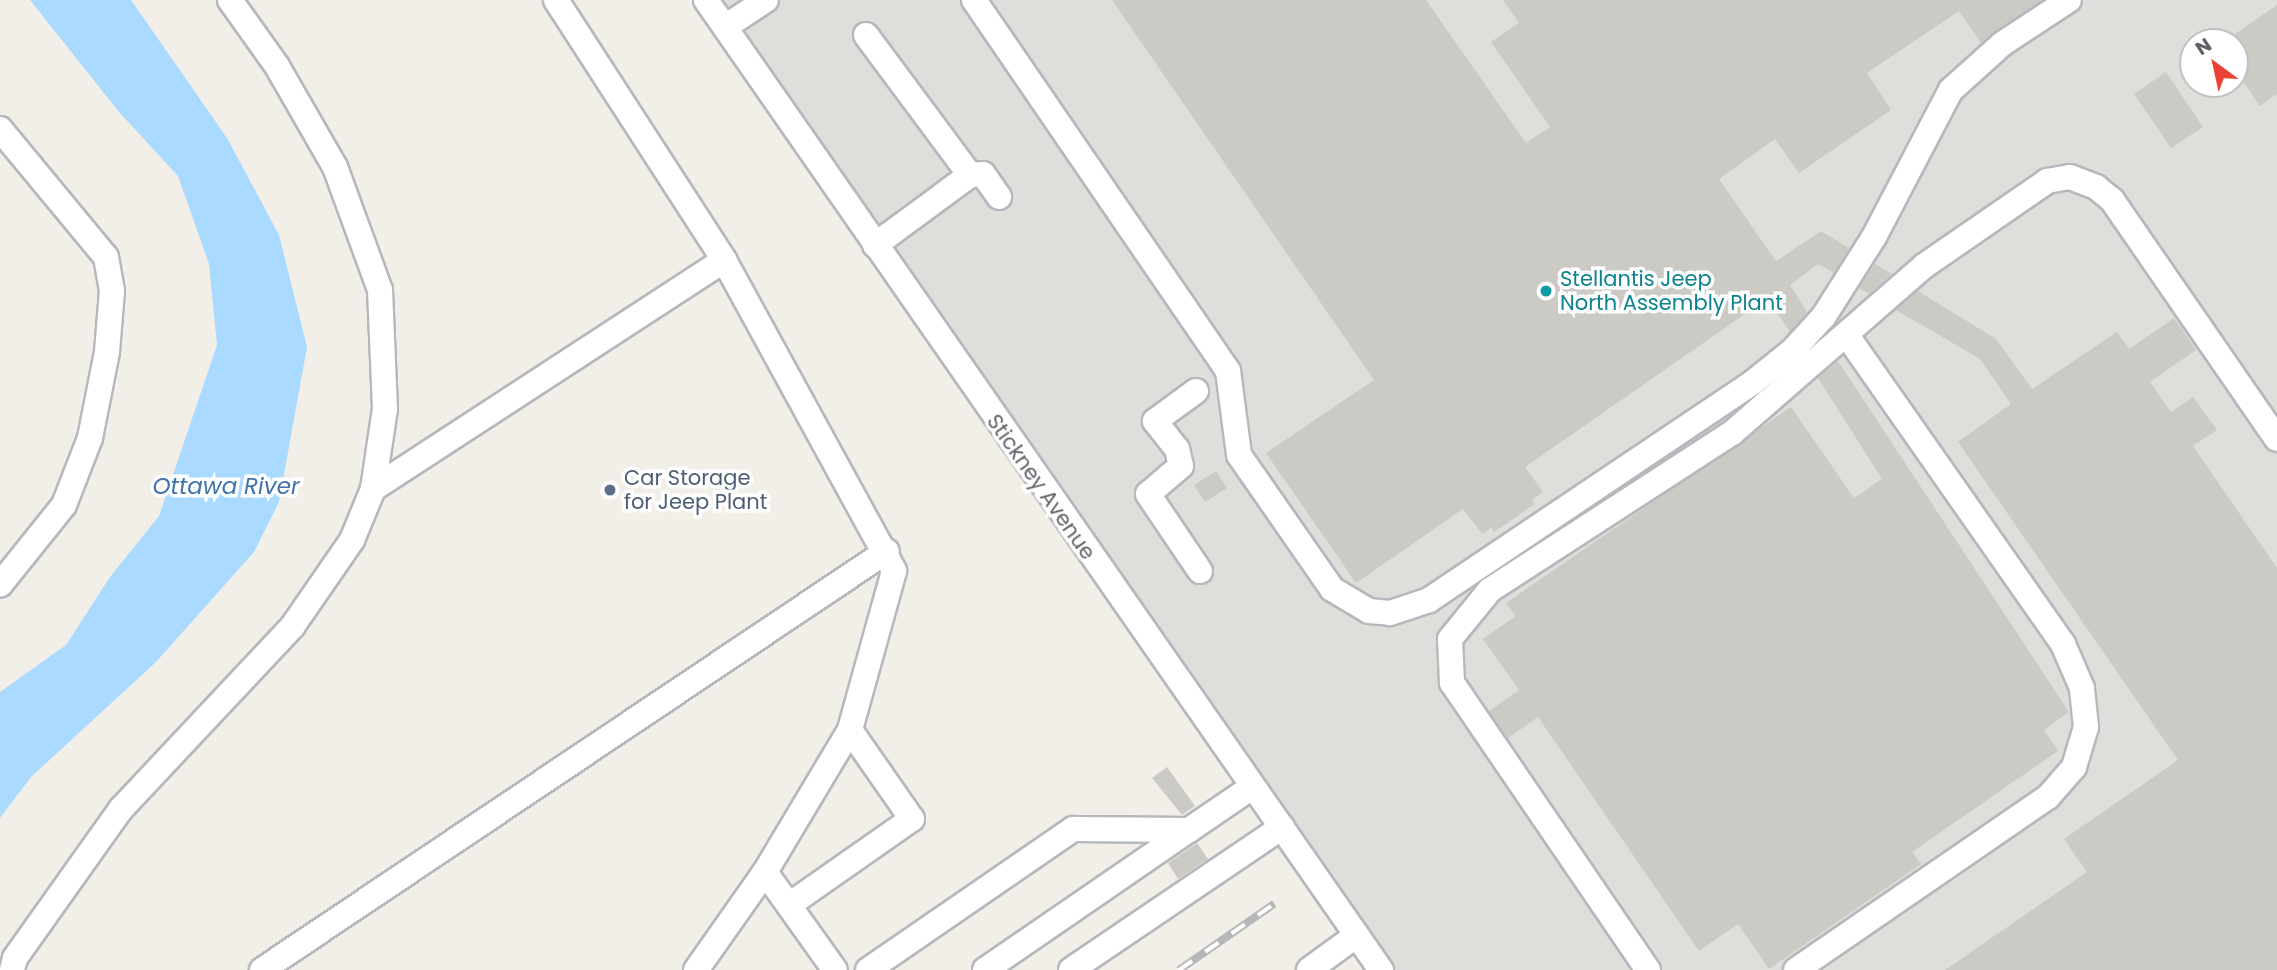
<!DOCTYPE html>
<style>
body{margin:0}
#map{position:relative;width:2277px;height:970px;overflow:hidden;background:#f1efe8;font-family:Poppins,sans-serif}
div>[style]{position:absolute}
.industrial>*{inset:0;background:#e0deda}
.water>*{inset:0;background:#aadaff}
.building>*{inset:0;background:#cccac5}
.roads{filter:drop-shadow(2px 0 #b5b8bc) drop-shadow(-2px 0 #b5b8bc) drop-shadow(0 2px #b5b8bc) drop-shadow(0 -2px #b5b8bc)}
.minor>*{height:24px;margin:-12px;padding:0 12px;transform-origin:12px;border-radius:12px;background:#fff}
.rail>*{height:8px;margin-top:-4px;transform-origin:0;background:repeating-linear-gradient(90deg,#fff 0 16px,#b6b7b8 0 32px);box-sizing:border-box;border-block:2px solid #b6b7b8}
.dots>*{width:19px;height:19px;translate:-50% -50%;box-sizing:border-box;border:4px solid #fff;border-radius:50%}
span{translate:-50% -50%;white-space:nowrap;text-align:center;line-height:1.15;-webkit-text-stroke:7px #fff;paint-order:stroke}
.culture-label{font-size:21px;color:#0d838f}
.left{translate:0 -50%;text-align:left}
.service-label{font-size:21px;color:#4e5e75}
.street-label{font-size:21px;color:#5f6368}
.water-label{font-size:23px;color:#4174aa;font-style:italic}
.north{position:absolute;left:2179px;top:28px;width:70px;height:70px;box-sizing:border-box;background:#fff;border:2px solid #bfc1c3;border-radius:50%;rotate:327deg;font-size:19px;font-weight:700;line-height:28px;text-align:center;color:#5f6368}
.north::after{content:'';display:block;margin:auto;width:24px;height:32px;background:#ea4335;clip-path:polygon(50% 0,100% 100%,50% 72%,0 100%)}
</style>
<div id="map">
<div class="industrial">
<i style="clip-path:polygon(evenodd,704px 0,2277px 0,2277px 970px,1393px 970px,979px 397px,704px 0,2193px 42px,2235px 42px,2235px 84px,2193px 84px,2193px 42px)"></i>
</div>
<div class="water">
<i style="clip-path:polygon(30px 0,131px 0,227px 138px,279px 235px,307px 347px,279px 502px,254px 552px,156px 662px,31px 777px,0 818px,0 692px,66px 645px,110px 577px,159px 516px,217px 345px,209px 264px,178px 176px,119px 112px)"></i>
</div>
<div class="building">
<i style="clip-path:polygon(1112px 0,1426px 0,1526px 143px,1550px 127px,1491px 42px,1519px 23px,1503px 0,2042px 0,1981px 43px,1959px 11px,1867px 73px,1891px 110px,1799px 173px,1775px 139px,1719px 179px,1776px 261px,1821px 231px,1849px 248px,1834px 273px,1818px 264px,1790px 285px,1807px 312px,1790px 332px,1768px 298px,1525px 467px,1543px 492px,1532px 500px,1535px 504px,1494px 532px,1491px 528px,1482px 534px,1463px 509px,1356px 583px,1266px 453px,1374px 380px)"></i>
<i style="clip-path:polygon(2277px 5px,2277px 94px,2260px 106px,2235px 70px,2235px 34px)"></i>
<i style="clip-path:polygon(2166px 72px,2203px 127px,2171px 148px,2134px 94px)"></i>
<i style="clip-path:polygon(1875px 264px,1892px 274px,1869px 294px,1859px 288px)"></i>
<i style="clip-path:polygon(1918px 291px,1996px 339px,2032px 389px,2117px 332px,2129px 349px,2174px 318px,2196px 350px,2150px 382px,2171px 412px,2193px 397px,2217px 430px,2193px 446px,2277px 568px,2277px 970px,1945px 970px,2087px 872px,2064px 839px,2178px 760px,1958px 442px,2011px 404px,1980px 359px,1896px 310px)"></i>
<i style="clip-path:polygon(1838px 361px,2069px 712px,2044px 730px,2058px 751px,1912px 852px,1921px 864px,1769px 969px,1738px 924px,1699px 951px,1538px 717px,1508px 738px,1489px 711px,1519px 690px,1483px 639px,1516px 616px,1506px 603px,1791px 407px,1854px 498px,1882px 479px,1818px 378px)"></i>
<i style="clip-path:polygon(1216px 471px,1227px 488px,1205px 502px,1194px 485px)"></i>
<i style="clip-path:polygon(1167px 767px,1195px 806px,1182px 815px,1152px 778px)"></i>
<i style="clip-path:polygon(1197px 843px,1208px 859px,1178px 879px,1168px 863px)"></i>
</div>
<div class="roads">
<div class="minor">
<i style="left:556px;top:0;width:310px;rotate:57.1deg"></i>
<i style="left:724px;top:260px;width:354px;rotate:61.3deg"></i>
<i style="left:894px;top:571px;width:165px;rotate:105.5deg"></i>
<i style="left:850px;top:730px;width:165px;rotate:120.9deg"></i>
<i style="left:765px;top:872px;width:120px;rotate:125.1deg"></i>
<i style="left:706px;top:0;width:1182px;rotate:55.17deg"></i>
<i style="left:974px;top:0;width:450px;rotate:55.6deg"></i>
<i style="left:1228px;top:371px;width:85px;rotate:82.5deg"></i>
<i style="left:1239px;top:455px;width:163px;rotate:55.2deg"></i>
<i style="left:1332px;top:589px;width:43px;rotate:30.7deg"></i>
<i style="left:1369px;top:611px;width:21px;rotate:5deg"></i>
<i style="left:1390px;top:613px;width:41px;rotate:-18.4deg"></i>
<i style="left:1429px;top:600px;width:389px;rotate:-33.9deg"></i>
<i style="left:1752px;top:383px;width:51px;rotate:-38.7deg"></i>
<i style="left:1792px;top:351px;width:47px;rotate:-47.6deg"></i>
<i style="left:1824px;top:316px;width:93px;rotate:-57.7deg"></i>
<i style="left:1874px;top:237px;width:166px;rotate:-62.4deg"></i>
<i style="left:1951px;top:90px;width:69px;rotate:-42deg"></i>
<i style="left:2002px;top:44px;width:80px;rotate:-33.3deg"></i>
<i style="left:725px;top:27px;width:49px;rotate:-33.4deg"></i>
<i style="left:866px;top:35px;width:174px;rotate:53.4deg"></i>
<i style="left:970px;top:175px;width:118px;rotate:143.6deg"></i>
<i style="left:0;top:129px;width:166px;rotate:50.4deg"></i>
<i style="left:106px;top:257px;width:35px;rotate:80deg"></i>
<i style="left:112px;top:291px;width:61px;rotate:94.7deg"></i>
<i style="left:107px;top:352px;width:88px;rotate:101.2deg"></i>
<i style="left:90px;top:438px;width:72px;rotate:111.2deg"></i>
<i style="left:64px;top:505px;width:102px;rotate:128.7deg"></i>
<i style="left:970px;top:175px;width:13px;rotate:-4deg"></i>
<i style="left:983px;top:174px;width:28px;rotate:55deg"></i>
<i style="left:1196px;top:391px;width:51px;rotate:143.8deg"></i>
<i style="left:1155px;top:421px;width:36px;rotate:52deg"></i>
<i style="left:1177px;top:449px;width:17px;rotate:77deg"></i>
<i style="left:1181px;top:466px;width:43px;rotate:139.7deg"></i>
<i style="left:1148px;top:494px;width:93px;rotate:56deg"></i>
<i style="left:373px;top:489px;width:419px;rotate:-33.1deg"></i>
<i style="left:765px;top:872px;width:120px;rotate:54.5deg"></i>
<i style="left:789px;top:905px;width:150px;rotate:-35deg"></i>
<i style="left:912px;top:819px;width:108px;rotate:-124.9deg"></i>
<i style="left:12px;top:970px;width:12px;rotate:-76deg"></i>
<i style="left:15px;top:958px;width:183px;rotate:-54.6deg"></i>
<i style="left:121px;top:809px;width:250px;rotate:-46.8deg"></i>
<i style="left:292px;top:627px;width:106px;rotate:-55.4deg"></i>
<i style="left:352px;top:540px;width:55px;rotate:-67.6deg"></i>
<i style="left:373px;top:489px;width:81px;rotate:-81.5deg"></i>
<i style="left:385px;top:409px;width:119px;rotate:-92.4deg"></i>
<i style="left:380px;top:290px;width:131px;rotate:-110.1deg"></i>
<i style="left:335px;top:167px;width:116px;rotate:-119.9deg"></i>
<i style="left:277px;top:66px;width:81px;rotate:-125.5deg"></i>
<i style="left:262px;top:970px;width:752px;rotate:-33.84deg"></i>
<i style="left:868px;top:970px;width:249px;rotate:-34.5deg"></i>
<i style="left:1073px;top:829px;width:116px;rotate:0.5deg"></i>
<i style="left:1189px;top:830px;width:76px;rotate:-34.3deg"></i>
<i style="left:985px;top:970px;width:247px;rotate:-34.5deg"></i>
<i style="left:1071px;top:970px;width:255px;rotate:-34.1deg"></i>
<i style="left:1309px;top:970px;width:59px;rotate:-36.1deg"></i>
<i style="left:1648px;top:970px;width:348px;rotate:-124.3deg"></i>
<i style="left:1452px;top:683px;width:44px;rotate:-92.6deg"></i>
<i style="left:1450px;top:639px;width:63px;rotate:-50.8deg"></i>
<i style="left:1490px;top:590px;width:288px;rotate:-33deg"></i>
<i style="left:1732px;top:433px;width:254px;rotate:-41deg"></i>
<i style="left:1924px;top:266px;width:150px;rotate:-34.6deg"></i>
<i style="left:2047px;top:181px;width:23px;rotate:-10deg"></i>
<i style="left:2070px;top:177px;width:28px;rotate:21deg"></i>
<i style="left:2096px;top:187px;width:21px;rotate:39deg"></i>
<i style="left:2112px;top:200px;width:290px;rotate:55.4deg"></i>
<i style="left:1796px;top:970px;width:306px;rotate:-34.5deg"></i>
<i style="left:2048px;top:797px;width:40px;rotate:-49deg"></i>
<i style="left:2074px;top:767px;width:42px;rotate:-73.3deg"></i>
<i style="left:2086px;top:727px;width:39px;rotate:-96deg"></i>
<i style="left:2082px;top:688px;width:48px;rotate:-113.4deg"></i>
<i style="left:2063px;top:644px;width:377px;rotate:-125deg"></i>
</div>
</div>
<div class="rail">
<i style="left:1179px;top:970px;width:116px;rotate:-34.8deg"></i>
</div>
<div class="dots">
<i style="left:1546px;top:291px;background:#0f9aa8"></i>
<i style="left:610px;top:490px;background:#5c6f8a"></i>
</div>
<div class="culture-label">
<span class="left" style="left:1560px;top:291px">Stellantis Jeep<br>North Assembly Plant</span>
</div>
<div class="service-label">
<span class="left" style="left:624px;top:490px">Car Storage<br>for Jeep Plant</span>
</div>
<div class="street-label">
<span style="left:1041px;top:487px;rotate:55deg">Stickney Avenue</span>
</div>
<div class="water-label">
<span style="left:226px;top:486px">Ottawa River</span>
</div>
<div class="north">N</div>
</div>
